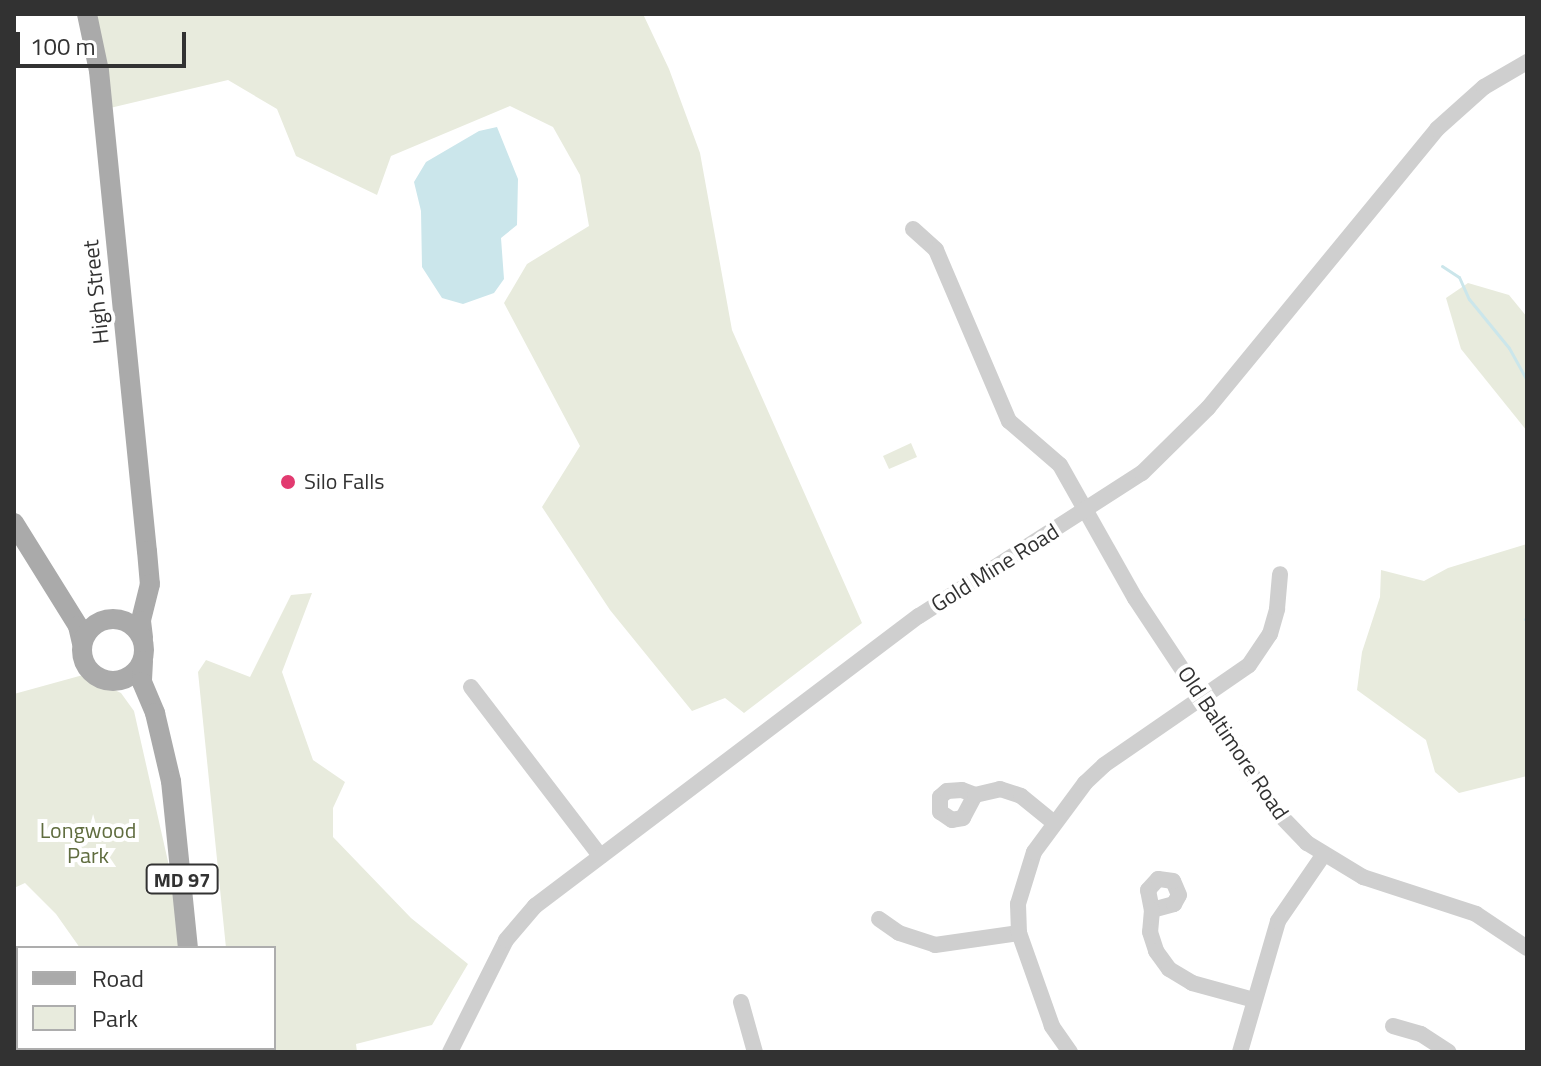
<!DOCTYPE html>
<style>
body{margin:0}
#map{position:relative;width:1541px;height:1066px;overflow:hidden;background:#fff;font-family:"Titillium Web",sans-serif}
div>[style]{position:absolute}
.green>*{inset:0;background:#e8ebdd}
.water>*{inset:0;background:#cbe6eb}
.stream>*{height:3px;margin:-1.5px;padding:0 1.5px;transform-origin:1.5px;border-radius:1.5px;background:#cbe6eb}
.minor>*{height:16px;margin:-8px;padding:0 8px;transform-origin:8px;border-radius:8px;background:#cfcfcf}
.major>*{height:20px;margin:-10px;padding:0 10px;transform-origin:10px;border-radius:10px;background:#aaa}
.major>.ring{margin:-10px;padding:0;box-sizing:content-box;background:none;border:20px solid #aaa;border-radius:50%}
.dots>*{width:22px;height:22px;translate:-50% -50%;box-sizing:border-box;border:4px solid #fff;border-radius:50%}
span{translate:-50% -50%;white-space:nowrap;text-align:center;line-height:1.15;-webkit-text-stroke:8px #fff;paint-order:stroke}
.shield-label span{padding:2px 6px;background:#fff;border:2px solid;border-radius:6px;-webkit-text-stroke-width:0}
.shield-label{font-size:20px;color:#323232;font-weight:700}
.street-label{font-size:22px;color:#323232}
.poi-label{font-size:22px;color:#323232}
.left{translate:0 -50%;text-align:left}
.park-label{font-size:22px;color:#606d3f}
.frame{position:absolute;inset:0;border:16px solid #323232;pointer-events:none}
.legend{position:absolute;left:16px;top:946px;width:260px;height:104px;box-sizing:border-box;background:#fff;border:2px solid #adadad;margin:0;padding:10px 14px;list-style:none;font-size:24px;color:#323232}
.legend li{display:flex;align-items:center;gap:16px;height:40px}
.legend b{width:40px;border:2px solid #adadad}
.scale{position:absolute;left:16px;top:32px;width:170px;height:36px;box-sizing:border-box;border:4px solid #323232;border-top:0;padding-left:10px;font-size:24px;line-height:28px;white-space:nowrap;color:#323232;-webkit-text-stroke:6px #fff;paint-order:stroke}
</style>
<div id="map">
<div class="green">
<i style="clip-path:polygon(95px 14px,643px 14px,669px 69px,700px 153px,732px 330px,862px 623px,744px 713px,725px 698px,692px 711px,610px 610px,542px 507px,580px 446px,504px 303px,527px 264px,589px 226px,580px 175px,553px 127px,510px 106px,391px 156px,377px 195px,296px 156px,277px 109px,228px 80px,110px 108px)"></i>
<i style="clip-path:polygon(1468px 283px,1509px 295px,1527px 317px,1527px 431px,1461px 349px,1446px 298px)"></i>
<i style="clip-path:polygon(911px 443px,917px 457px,889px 469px,883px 456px)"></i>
<i style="clip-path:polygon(1527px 544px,1527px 776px,1459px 793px,1435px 772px,1426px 740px,1357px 690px,1362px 652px,1380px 597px,1381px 570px,1424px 581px,1448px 568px)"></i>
<i style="clip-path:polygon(312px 593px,282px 672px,313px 760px,345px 782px,333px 808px,333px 837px,411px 918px,468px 964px,432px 1025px,356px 1044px,357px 1052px,223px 1052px,224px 1048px,274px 1048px,274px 948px,226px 948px,198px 672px,206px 660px,250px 677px,291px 595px)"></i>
<i style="clip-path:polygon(83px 675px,121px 693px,134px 711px,176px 897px,181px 948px,80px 948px,56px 914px,25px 883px,14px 888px,14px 694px)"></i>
</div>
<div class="water">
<i style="clip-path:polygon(497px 127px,518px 179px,517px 225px,501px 238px,504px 279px,494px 293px,463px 304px,442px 298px,422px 267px,421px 211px,414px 182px,426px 162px,479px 131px)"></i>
</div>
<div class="stream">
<i style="left:1442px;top:266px;width:20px;rotate:33deg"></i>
<i style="left:1459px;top:277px;width:24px;rotate:66deg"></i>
<i style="left:1469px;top:299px;width:63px;rotate:50.8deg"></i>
<i style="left:1509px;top:348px;width:38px;rotate:61deg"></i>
<i style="left:1525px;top:619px;width:2px;rotate:-27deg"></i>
</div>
<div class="minor">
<i style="left:913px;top:229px;width:31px;rotate:42deg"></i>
<i style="left:936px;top:250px;width:186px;rotate:66.9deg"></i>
<i style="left:1009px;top:421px;width:67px;rotate:40.8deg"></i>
<i style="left:1060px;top:465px;width:153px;rotate:60.6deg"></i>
<i style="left:1135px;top:598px;width:255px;rotate:56.5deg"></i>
<i style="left:1276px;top:811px;width:45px;rotate:45.9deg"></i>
<i style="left:1307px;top:843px;width:66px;rotate:31.3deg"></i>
<i style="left:1363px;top:877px;width:119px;rotate:18.1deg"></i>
<i style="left:1476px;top:914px;width:61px;rotate:33.7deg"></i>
<i style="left:471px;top:687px;width:213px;rotate:52.6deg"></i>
<i style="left:975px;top:795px;width:26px;rotate:118deg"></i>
<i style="left:963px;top:818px;width:11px;rotate:170deg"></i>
<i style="left:952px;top:820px;width:14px;rotate:-146deg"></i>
<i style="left:940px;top:812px;width:15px;rotate:-90deg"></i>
<i style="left:940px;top:797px;width:9px;rotate:-41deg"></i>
<i style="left:947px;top:791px;width:15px;rotate:-4deg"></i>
<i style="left:962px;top:790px;width:14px;rotate:21deg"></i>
<i style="left:975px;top:795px;width:26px;rotate:-13deg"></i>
<i style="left:1000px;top:789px;width:22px;rotate:18deg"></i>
<i style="left:1021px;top:796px;width:41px;rotate:39.1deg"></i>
<i style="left:1152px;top:910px;width:23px;rotate:-15deg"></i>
<i style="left:1174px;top:904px;width:10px;rotate:-61deg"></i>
<i style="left:1179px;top:895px;width:15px;rotate:-113deg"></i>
<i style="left:1173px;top:881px;width:15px;rotate:-172deg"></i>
<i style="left:1158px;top:879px;width:15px;rotate:132deg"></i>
<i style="left:1148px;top:890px;width:20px;rotate:79deg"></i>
<i style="left:1152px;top:910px;width:22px;rotate:95deg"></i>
<i style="left:1150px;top:932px;width:20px;rotate:72deg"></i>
<i style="left:1156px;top:951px;width:22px;rotate:54deg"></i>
<i style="left:1169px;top:969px;width:27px;rotate:31deg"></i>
<i style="left:1192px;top:983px;width:64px;rotate:15.3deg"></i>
<i style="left:879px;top:919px;width:24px;rotate:35deg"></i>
<i style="left:899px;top:933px;width:38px;rotate:18deg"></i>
<i style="left:935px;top:945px;width:85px;rotate:-8.1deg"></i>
<i style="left:14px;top:982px;width:6px;rotate:51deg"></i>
<i style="left:741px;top:1002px;width:52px;rotate:74.4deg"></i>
<i style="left:1393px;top:1026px;width:29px;rotate:16deg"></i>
<i style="left:1421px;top:1034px;width:33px;rotate:33deg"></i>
<i style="left:43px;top:1048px;width:4px;rotate:90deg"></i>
<i style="left:450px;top:1052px;width:125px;rotate:-63.4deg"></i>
<i style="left:506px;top:940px;width:45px;rotate:-49.5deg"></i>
<i style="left:535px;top:906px;width:481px;rotate:-37.1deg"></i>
<i style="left:919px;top:616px;width:265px;rotate:-32.7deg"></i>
<i style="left:1142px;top:473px;width:93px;rotate:-44.6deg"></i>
<i style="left:1208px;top:408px;width:361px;rotate:-50.6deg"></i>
<i style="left:1437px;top:129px;width:63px;rotate:-41.8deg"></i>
<i style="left:1484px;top:87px;width:50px;rotate:-30.2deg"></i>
<i style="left:1070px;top:1052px;width:32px;rotate:-125deg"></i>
<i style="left:1052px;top:1026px;width:99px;rotate:-109.5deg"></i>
<i style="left:1019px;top:933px;width:29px;rotate:-92deg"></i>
<i style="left:1018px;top:904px;width:54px;rotate:-72.9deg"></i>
<i style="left:1034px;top:852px;width:86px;rotate:-53.5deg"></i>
<i style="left:1085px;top:783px;width:26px;rotate:-43deg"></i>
<i style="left:1104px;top:765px;width:176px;rotate:-34.6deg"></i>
<i style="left:1249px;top:665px;width:37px;rotate:-56deg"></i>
<i style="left:1270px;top:634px;width:26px;rotate:-74deg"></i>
<i style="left:1277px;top:609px;width:35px;rotate:-85deg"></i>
<i style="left:1240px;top:1052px;width:136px;rotate:-73.8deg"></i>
<i style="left:1278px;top:921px;width:81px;rotate:-55.5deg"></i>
</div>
<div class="major">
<i style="left:87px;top:14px;width:58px;rotate:78.1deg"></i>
<i style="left:99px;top:71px;width:482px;rotate:84.3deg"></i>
<i style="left:147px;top:551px;width:33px;rotate:85deg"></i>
<i style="left:150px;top:584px;width:38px;rotate:104deg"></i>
<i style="left:141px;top:621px;width:17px;rotate:83deg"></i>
<i style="left:14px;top:523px;width:121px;rotate:58.1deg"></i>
<i style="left:78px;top:626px;width:17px;rotate:77deg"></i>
<i class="ring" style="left:82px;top:619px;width:42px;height:42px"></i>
<i style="left:143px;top:661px;width:21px;rotate:93deg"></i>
<i style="left:142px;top:682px;width:34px;rotate:67deg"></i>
<i style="left:155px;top:713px;width:70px;rotate:76.8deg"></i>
<i style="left:171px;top:781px;width:168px;rotate:84.2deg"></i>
<i style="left:199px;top:1048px;width:4px;rotate:76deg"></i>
</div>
<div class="dots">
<i style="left:288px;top:482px;background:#e23a70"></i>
</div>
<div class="shield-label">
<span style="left:182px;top:879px">MD 97</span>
</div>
<div class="street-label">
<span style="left:96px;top:292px;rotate:-96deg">High Street</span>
<span style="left:995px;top:568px;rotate:-32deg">Gold Mine Road</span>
<span style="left:1233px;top:743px;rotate:56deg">Old Baltimore Road</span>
</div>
<div class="poi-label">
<span class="left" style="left:304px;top:482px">Silo Falls</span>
</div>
<div class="park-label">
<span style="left:88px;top:843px">Longwood<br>Park</span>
</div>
<div class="frame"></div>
<ul class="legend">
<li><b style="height:10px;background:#aaa"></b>Road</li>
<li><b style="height:22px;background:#e8ebdd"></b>Park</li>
</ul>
<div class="scale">100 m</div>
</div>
